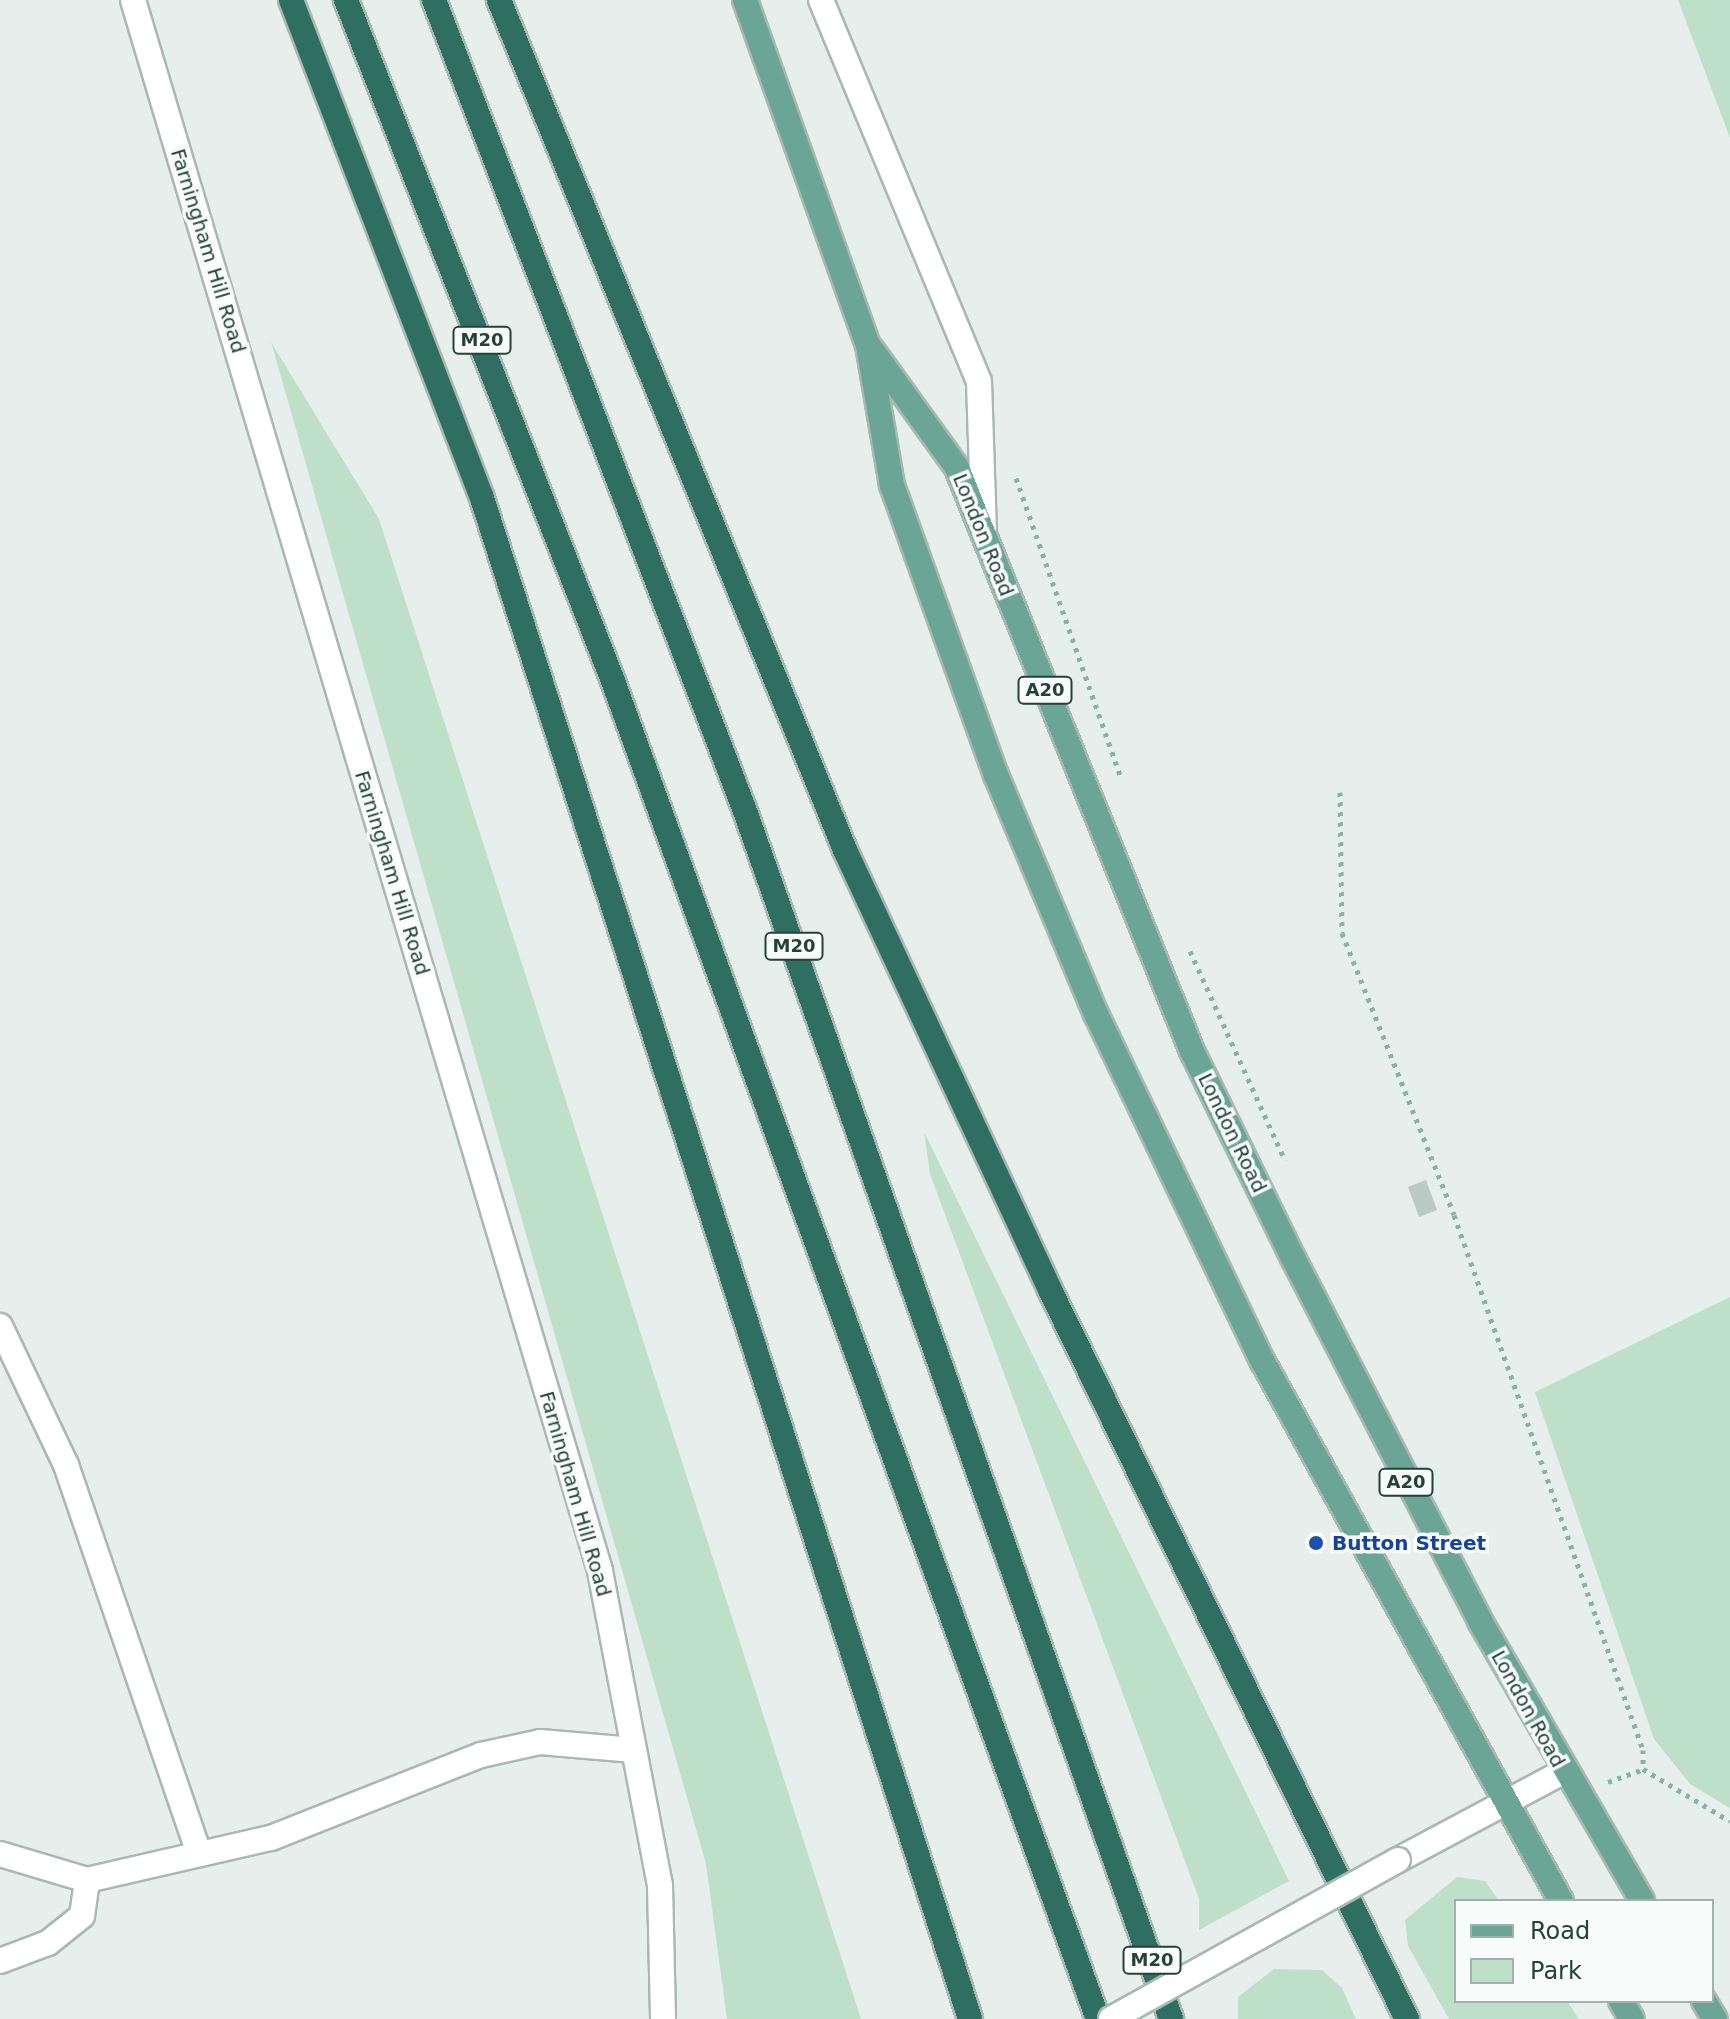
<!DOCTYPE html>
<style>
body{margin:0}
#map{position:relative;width:1730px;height:2019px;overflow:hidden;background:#e6efeb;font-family:"DejaVu Sans",sans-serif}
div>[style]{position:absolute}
.green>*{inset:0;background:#bfe0c8}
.building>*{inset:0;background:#bbcac4}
.path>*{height:5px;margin-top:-2.5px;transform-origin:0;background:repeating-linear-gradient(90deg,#86b3a5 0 4px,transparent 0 10px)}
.roads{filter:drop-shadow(2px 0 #a8b8b2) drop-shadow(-2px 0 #a8b8b2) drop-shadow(0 2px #a8b8b2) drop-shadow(0 -2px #a8b8b2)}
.minor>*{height:24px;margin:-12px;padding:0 12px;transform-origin:12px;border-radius:12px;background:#fff}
.major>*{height:24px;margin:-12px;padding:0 12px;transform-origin:12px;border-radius:12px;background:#6aa596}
.highway>*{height:24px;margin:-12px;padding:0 12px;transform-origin:12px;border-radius:12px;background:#2f6f62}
.bridges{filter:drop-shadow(2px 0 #a8b8b2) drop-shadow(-2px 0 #a8b8b2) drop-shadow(0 2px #a8b8b2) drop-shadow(0 -2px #a8b8b2)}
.minor-bridge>*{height:24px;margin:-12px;padding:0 12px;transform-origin:12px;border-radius:12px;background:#fff}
.dots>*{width:22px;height:22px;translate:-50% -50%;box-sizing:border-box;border:4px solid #f7fbf9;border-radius:50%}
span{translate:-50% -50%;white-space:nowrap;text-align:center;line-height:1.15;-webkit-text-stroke:7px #f7fbf9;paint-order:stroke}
.shield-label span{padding:2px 6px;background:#f7fbf9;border:2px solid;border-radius:6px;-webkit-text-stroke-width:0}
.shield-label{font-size:18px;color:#24423a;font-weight:700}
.street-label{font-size:20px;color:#24423a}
.transit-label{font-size:20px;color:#164399;font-weight:700}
.left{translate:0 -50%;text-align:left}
.legend{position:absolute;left:1454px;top:1899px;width:260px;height:104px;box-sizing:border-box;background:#f7fbf9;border:2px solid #a3b1ad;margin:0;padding:10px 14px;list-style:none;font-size:24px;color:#24423a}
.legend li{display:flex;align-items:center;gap:16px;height:40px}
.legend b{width:40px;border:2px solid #a3b1ad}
</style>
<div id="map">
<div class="green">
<i style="clip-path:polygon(1678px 0,1730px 0,1730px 138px)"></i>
<i style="clip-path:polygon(271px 342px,379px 519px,861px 2019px,727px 2019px,706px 1864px)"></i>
<i style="clip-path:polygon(924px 1132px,1289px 1881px,1199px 1930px,1199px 1899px,930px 1174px)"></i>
<i style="clip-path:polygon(1730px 1297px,1730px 1808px,1690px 1784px,1654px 1739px,1535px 1392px)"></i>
<i style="clip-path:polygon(1457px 1877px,1485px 1881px,1499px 1901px,1456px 1901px,1456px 2001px,1567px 2001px,1579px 2019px,1449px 2019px,1408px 1946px,1405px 1920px)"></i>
<i style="clip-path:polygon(1274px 1969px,1322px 1970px,1342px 1988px,1356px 2019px,1238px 2019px,1238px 1997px)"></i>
</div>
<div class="building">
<i style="clip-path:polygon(1426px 1180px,1437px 1210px,1419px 1217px,1408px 1187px)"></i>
</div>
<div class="path">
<i style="left:1016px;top:478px;width:318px;rotate:70.7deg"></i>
<i style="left:1340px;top:792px;width:141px;rotate:89.2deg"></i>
<i style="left:1342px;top:933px;width:303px;rotate:68.3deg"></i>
<i style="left:1454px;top:1215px;width:567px;rotate:70.54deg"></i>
<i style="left:1643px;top:1750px;width:19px;rotate:90deg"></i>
<i style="left:1190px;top:951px;width:230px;rotate:65.6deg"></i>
<i style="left:1608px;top:1782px;width:37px;rotate:-20deg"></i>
<i style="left:1643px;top:1769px;width:101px;rotate:30.9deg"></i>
</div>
<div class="roads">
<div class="minor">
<i style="left:133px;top:0;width:1639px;rotate:73.44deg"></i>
<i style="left:600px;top:1571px;width:320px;rotate:79.2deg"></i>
<i style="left:660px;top:1885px;width:134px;rotate:88.7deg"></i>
<i style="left:821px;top:0;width:413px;rotate:67.5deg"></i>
<i style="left:979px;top:382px;width:148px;rotate:88.1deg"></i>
<i style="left:0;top:1326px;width:154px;rotate:64.6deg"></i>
<i style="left:66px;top:1465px;width:410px;rotate:71.1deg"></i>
<i style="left:0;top:1854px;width:91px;rotate:16.6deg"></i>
<i style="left:87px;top:1880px;width:189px;rotate:-12.9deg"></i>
<i style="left:271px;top:1838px;width:226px;rotate:-21.6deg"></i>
<i style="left:481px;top:1755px;width:60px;rotate:-12.4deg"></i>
<i style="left:540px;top:1742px;width:94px;rotate:4.9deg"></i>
<i style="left:1398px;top:1860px;width:187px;rotate:-28.1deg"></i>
<i style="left:0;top:1961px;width:51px;rotate:-20.6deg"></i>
<i style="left:48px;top:1943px;width:43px;rotate:-38.5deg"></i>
<i style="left:82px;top:1916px;width:36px;rotate:-82deg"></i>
</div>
<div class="major">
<i style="left:745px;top:0;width:366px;rotate:70.4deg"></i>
<i style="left:868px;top:345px;width:142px;rotate:80.3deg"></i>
<i style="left:892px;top:485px;width:308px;rotate:70.3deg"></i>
<i style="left:996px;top:775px;width:259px;rotate:67.3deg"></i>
<i style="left:1096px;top:1014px;width:386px;rotate:64.4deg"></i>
<i style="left:1263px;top:1362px;width:616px;rotate:61.06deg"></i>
<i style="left:872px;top:350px;width:145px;rotate:54.2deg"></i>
<i style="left:957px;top:468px;width:629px;rotate:68.05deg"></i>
<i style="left:1192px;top:1051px;width:230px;rotate:64deg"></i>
<i style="left:1293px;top:1258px;width:408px;rotate:62.7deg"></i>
<i style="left:1480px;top:1621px;width:323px;rotate:59.9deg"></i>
<i style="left:1621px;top:2001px;width:21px;rotate:59deg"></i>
<i style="left:1704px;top:2001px;width:21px;rotate:59deg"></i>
</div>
<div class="highway">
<i style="left:291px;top:0;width:533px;rotate:69.02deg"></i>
<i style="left:482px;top:498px;width:1597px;rotate:72.21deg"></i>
<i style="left:346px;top:0;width:731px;rotate:68.59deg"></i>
<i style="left:613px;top:681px;width:1423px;rotate:70.08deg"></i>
<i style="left:434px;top:0;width:869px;rotate:69.02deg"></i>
<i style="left:745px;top:811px;width:1281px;rotate:70.57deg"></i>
<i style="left:499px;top:0;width:918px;rotate:67.85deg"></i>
<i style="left:845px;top:850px;width:485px;rotate:65deg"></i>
<i style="left:1050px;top:1290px;width:812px;rotate:63.91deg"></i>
</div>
</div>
<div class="bridges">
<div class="minor-bridge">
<i style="left:1111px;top:2019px;width:328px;rotate:-29deg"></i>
</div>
</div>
<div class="dots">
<i style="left:1316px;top:1543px;background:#1a4fb4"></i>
</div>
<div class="shield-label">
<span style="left:482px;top:340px">M20</span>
<span style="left:1045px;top:690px">A20</span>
<span style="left:794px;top:946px">M20</span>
<span style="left:1406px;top:1482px">A20</span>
<span style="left:1152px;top:1960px">M20</span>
</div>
<div class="street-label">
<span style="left:208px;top:251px;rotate:73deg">Farningham Hill Road</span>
<span style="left:983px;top:535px;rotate:68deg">London Road</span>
<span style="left:392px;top:873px;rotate:73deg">Farningham Hill Road</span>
<span style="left:1232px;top:1133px;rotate:64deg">London Road</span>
<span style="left:575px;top:1494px;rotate:74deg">Farningham Hill Road</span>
<span style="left:1528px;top:1709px;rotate:61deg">London Road</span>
</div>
<div class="transit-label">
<span class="left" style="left:1332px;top:1543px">Button Street</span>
</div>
<ul class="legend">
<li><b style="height:10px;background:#6aa596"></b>Road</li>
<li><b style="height:22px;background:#bfe0c8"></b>Park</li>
</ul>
</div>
